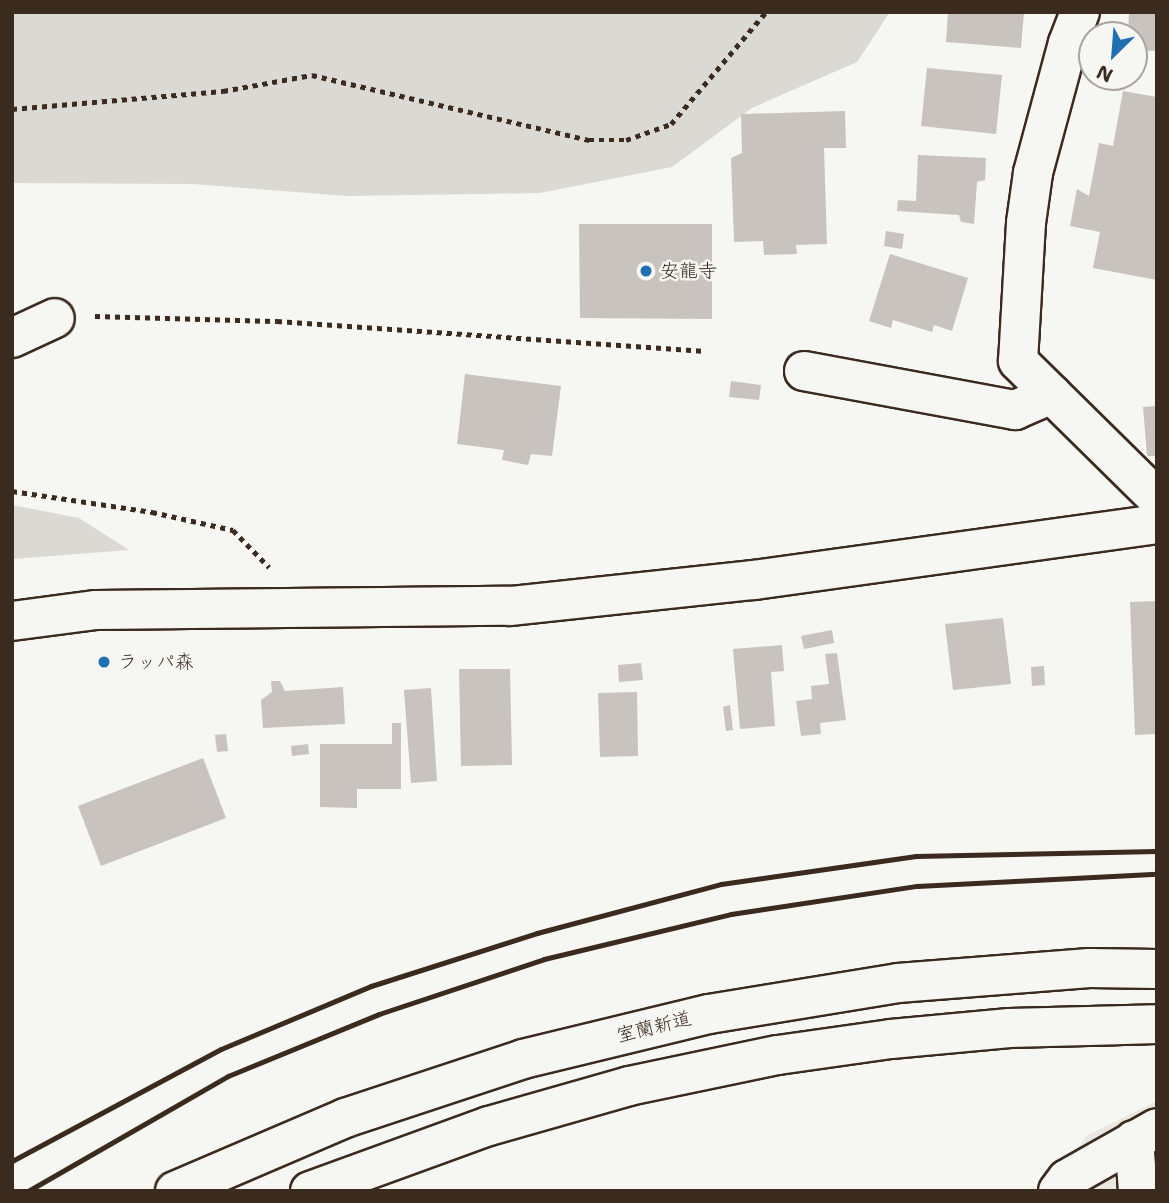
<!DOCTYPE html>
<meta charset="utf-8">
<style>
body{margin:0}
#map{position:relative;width:1169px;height:1203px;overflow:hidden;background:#f6f6f2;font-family:"Shantell Sans","Klee One",sans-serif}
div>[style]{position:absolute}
.built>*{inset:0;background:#e8e7e2}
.green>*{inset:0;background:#dad9d3}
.building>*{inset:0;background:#c8c3be}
.path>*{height:4.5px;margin-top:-2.25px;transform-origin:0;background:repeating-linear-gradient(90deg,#3b2a1e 0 5px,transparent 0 10px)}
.roads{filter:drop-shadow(2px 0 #3b2a1e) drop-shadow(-2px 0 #3b2a1e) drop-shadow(0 2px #3b2a1e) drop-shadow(0 -2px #3b2a1e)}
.minor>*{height:38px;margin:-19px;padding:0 19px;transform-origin:19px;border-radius:19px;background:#f6f6f2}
.highway>*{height:38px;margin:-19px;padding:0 19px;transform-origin:19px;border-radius:19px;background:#f6f6f2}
.rail>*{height:5px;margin:-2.5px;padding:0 2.5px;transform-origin:2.5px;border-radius:2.5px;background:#3b2a1e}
.dots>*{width:19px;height:19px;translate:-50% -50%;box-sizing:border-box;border:4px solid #f6f6f2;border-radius:50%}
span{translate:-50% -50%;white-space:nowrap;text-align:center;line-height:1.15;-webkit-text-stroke:5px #f6f6f2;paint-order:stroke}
.poi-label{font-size:19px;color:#3b2a1e}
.left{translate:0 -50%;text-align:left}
.street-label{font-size:19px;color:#3b2a1e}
.frame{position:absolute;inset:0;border:14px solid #3b2a1e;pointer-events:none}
.north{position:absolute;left:1078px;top:21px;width:70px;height:70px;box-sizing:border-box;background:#f6f6f2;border:2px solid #aba49d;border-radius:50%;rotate:205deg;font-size:19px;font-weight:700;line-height:28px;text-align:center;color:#3b2a1e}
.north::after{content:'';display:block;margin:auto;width:24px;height:32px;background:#1f6fb2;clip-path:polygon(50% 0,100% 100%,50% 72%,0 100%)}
</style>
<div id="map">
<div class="built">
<i style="clip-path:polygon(1157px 1101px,1157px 1191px,1052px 1191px,1086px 1136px)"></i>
</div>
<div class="green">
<i style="clip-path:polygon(12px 12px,890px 12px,857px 62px,752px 108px,672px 167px,540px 193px,346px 196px,193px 184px,12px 183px)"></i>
<i style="clip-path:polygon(12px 505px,79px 518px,129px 550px,12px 559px)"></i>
</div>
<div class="building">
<i style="clip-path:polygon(948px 12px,1024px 12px,1021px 48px,946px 42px)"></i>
<i style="clip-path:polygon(1129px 12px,1157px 12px,1157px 51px,1136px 50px,1134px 35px,1128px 35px)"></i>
<i style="clip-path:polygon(927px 68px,1002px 75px,996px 134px,921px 126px)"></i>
<i style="clip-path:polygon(1123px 91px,1157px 97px,1157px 280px,1093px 268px,1100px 232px,1070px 226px,1077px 189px,1089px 196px,1099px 143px,1113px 146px)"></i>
<i style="clip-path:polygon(845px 111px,846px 148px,824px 148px,827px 244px,796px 245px,797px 254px,764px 255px,763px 241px,734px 242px,731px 158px,742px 153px,741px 114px)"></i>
<i style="clip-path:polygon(918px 155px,986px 158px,985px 180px,977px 182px,974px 224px,961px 222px,959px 215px,897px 211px,898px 200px,916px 201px)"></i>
<i style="clip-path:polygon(579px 224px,712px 224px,712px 319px,580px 318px)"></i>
<i style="clip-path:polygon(886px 231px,904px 234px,902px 249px,884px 246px)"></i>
<i style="clip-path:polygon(890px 254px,968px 278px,952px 331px,934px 325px,932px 332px,893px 320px,891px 328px,869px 321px)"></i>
<i style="clip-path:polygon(465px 374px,561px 386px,552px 456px,531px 454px,528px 465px,502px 460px,504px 450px,457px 444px)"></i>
<i style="clip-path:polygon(731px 381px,761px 385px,759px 400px,729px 397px)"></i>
<i style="clip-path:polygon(1157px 406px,1157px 456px,1147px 456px,1143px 407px)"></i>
<i style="clip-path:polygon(1157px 601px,1157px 734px,1135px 735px,1130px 602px)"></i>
<i style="clip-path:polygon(1003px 618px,1011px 684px,953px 690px,945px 624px)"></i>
<i style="clip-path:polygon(832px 630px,834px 643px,804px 649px,801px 636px)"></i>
<i style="clip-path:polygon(782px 645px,784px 671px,771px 672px,775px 726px,740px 729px,733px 649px)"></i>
<i style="clip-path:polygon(837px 653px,846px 720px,820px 723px,821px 734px,801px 736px,796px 701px,812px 699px,811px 686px,829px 684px,825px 654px)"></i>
<i style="clip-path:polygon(641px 663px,643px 680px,619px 682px,618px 665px)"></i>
<i style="clip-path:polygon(1044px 666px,1045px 685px,1032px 686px,1031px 667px)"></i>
<i style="clip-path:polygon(459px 669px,510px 669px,512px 765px,461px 766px)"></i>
<i style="clip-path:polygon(271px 681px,280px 681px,285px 691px,343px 687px,345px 724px,263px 728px,261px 700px,272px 692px)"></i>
<i style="clip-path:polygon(431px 688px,437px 781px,411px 783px,404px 690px)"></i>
<i style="clip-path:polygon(637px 692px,638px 756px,600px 757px,598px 693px)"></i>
<i style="clip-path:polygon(730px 705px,733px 730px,726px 731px,723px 707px)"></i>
<i style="clip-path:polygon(392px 723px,401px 723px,401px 789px,357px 789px,357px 808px,320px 807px,320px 744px,392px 744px)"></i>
<i style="clip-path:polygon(226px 734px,228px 751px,217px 752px,215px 735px)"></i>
<i style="clip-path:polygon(308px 744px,309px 754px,292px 756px,291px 746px)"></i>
<i style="clip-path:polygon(203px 758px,226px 818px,101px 866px,78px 806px)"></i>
</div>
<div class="path">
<i style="left:12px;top:109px;width:212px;rotate:-4.9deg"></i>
<i style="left:223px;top:91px;width:90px;rotate:-10.2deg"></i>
<i style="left:312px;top:75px;width:285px;rotate:13.2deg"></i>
<i style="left:589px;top:140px;width:37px"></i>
<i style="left:626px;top:140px;width:48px;rotate:-19.6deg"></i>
<i style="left:671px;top:124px;width:147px;rotate:-49.7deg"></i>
<i style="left:95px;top:316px;width:182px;rotate:1.6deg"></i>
<i style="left:277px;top:321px;width:426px;rotate:4deg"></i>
<i style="left:12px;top:491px;width:142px;rotate:8.5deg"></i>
<i style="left:152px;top:512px;width:83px;rotate:12.5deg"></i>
<i style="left:233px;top:530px;width:52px;rotate:45.8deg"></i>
</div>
<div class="roads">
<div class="minor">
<i style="left:1080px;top:12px;width:33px;rotate:111deg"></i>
<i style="left:1068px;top:43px;width:135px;rotate:105.1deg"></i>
<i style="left:1033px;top:173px;width:50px;rotate:98deg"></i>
<i style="left:1026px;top:223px;width:138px;rotate:93.3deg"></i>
<i style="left:1018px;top:361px;width:195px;rotate:44.6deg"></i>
<i style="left:12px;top:338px;width:47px;rotate:-24.9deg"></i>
<i style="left:804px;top:371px;width:215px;rotate:10.5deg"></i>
<i style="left:1015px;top:410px;width:40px;rotate:-23.4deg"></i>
<i style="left:12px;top:621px;width:85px;rotate:-7.5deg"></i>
<i style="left:96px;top:610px;width:414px;rotate:-0.6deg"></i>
<i style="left:510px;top:606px;width:245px;rotate:-6.1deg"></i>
<i style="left:754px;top:580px;width:407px;rotate:-7.9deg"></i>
<i style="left:1134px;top:1140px;width:51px;rotate:85.5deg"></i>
<i style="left:1058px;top:1191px;width:15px;rotate:-53deg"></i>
<i style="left:1067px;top:1179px;width:103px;rotate:-29.5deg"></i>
</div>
<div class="highway">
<i style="left:175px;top:1191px;width:185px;rotate:-23.2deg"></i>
<i style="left:345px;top:1118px;width:188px;rotate:-18.3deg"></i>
<i style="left:523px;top:1059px;width:191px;rotate:-13.6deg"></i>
<i style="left:709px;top:1014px;width:192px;rotate:-9.3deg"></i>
<i style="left:898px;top:983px;width:192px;rotate:-4.5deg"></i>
<i style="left:1089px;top:968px;width:68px;rotate:0.8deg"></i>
<i style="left:310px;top:1191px;width:190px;rotate:-20deg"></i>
<i style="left:489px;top:1126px;width:146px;rotate:-15.9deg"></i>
<i style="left:629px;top:1086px;width:152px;rotate:-11.8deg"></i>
<i style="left:778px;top:1055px;width:114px;rotate:-8.1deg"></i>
<i style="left:891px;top:1039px;width:119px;rotate:-5.3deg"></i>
<i style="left:1009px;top:1028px;width:148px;rotate:-1.5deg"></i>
</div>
</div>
<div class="rail">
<i style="left:12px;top:1161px;width:237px;rotate:-28.2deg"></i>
<i style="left:221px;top:1049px;width:163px;rotate:-22.8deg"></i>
<i style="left:371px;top:986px;width:174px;rotate:-17.7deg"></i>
<i style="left:537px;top:933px;width:190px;rotate:-14.9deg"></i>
<i style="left:721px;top:884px;width:197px;rotate:-8.2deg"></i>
<i style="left:916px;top:856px;width:241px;rotate:-1.2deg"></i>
<i style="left:28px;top:1191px;width:231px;rotate:-29.9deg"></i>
<i style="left:228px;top:1076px;width:163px;rotate:-22.3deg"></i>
<i style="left:379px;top:1014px;width:174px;rotate:-18.4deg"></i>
<i style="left:544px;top:959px;width:192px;rotate:-13.5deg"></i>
<i style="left:731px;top:914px;width:188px;rotate:-8.6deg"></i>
<i style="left:917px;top:886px;width:240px;rotate:-2.9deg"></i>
</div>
<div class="dots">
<i style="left:646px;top:271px;background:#1f6fb2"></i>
<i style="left:104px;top:662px;background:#1f6fb2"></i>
</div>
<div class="poi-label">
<span class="left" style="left:660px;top:271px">安龍寺</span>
<span class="left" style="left:118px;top:662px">ラッパ森</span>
</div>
<div class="street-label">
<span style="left:654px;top:1027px;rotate:-14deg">室蘭新道</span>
</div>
<div class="frame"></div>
<div class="north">N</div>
</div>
